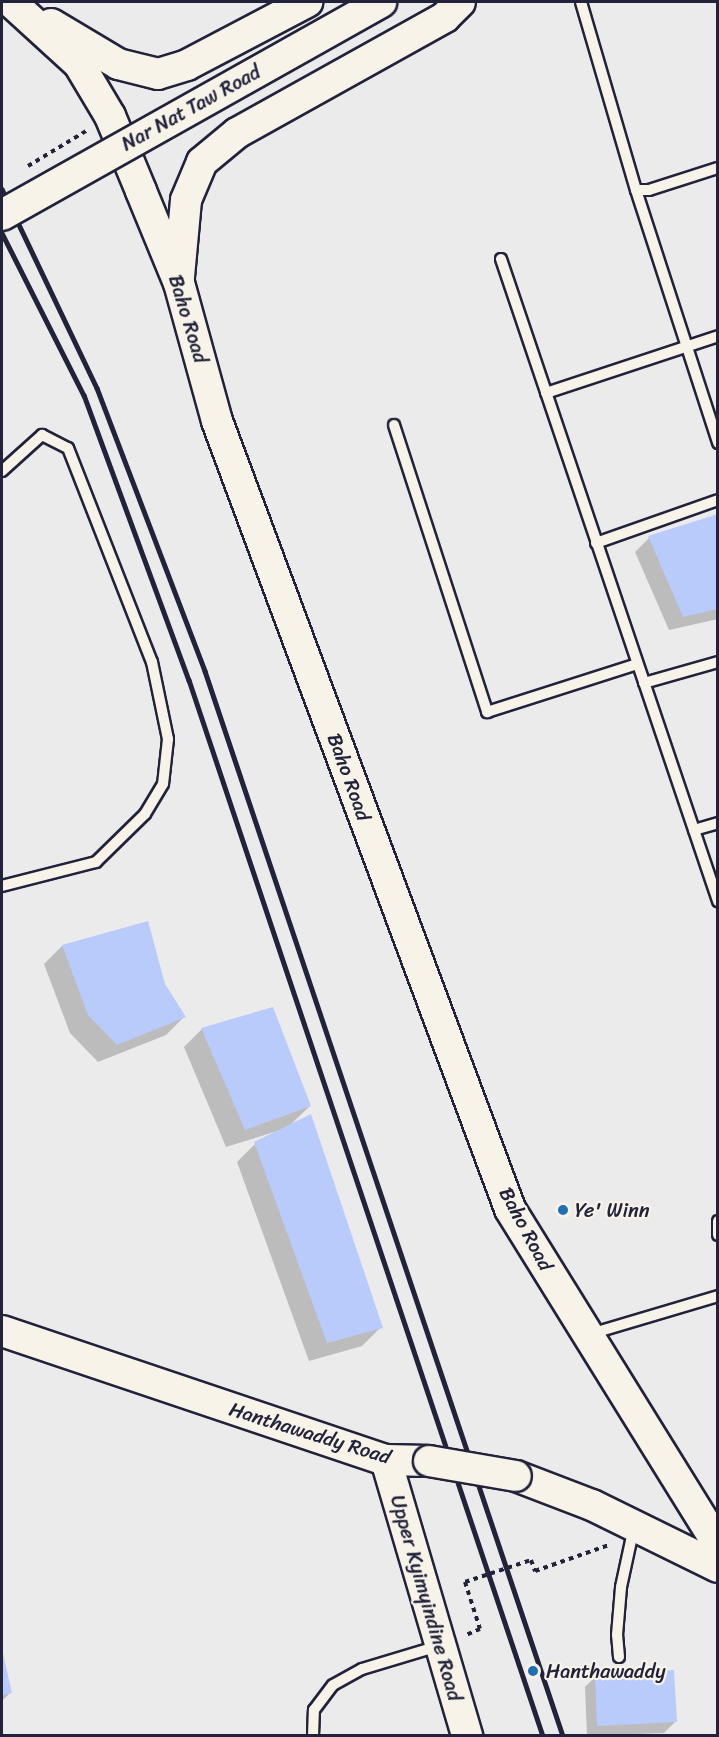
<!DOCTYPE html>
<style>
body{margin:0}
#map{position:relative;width:719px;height:1737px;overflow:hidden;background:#ebebec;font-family:Sriracha,sans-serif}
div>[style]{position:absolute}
.shadow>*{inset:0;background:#0003}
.building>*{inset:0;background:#b9cbfb}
.path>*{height:4px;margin-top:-2px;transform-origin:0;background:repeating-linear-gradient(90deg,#22223b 0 4.5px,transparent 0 9px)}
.roads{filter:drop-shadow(2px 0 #22223b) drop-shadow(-2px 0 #22223b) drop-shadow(0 2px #22223b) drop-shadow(0 -2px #22223b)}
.service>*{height:10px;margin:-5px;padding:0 5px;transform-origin:5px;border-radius:5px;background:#f7f3e8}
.secondary>*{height:30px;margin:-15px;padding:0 15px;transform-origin:15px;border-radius:15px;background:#f7f3e8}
.rail>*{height:4.5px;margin:-2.25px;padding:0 2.25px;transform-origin:2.25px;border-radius:2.25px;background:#22223b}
.path-bridge>*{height:4px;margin-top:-2px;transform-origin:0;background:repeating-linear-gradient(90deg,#22223b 0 4.5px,transparent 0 9px)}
.bridges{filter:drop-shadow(2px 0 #22223b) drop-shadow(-2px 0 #22223b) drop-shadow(0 2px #22223b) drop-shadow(0 -2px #22223b)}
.secondary-bridge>*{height:30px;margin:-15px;padding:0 15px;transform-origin:15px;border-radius:15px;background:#f7f3e8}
.dots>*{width:16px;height:16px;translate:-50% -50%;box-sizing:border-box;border:3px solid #f7f3e8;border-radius:50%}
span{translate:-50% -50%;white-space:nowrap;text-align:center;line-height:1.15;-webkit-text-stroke:4.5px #f7f3e8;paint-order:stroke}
.street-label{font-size:20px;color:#22223b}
.poi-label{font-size:20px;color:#22223b}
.left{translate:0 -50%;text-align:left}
.frame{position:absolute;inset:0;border:3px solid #22223b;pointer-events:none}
</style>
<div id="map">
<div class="shadow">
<i style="clip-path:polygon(718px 515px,718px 619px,669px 630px,635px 552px,649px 538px)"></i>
<i style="clip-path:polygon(62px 946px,185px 1016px,166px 1035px,98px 1062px,70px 1033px,44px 964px)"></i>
<i style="clip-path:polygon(202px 1029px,310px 1106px,289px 1126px,381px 1327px,362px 1346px,309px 1361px,237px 1162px,255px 1144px,287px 1128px,226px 1147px,184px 1047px)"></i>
<i style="clip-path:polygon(2px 1651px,10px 1693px,2px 1701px)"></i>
<i style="clip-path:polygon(596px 1676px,675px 1722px,664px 1733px,587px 1736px,585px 1687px)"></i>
</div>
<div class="building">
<i style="clip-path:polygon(718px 514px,718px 609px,683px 617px,648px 536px)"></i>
<i style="clip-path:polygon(148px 921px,165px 984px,186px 1017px,117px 1045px,88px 1015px,62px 945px)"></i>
<i style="clip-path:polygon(273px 1007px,311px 1106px,245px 1130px,201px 1028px)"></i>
<i style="clip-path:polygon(311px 1114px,383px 1328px,327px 1343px,254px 1142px)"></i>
<i style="clip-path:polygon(2px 1649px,12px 1693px,2px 1695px)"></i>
<i style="clip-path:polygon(674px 1670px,677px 1722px,597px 1726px,595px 1674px)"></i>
</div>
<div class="path">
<i style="left:28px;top:166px;width:68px;rotate:-31.1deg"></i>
<i style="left:531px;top:1560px;width:12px;rotate:70deg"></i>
<i style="left:535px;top:1571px;width:78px;rotate:-19.4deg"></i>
<i style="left:465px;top:1582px;width:49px;rotate:72.3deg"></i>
<i style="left:480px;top:1629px;width:15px;rotate:157deg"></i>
</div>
<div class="roads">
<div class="service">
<i style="left:581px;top:2px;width:196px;rotate:73.7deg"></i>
<i style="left:636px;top:190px;width:13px"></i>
<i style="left:649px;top:190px;width:72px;rotate:-17.7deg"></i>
<i style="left:636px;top:190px;width:266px;rotate:72deg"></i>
<i style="left:501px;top:259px;width:678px;rotate:71.32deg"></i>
<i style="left:546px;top:393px;width:181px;rotate:-18.3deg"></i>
<i style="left:394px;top:425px;width:302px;rotate:72deg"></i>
<i style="left:487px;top:712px;width:157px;rotate:-17.7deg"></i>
<i style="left:2px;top:471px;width:54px;rotate:-42deg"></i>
<i style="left:42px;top:435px;width:29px;rotate:27deg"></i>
<i style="left:68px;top:448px;width:230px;rotate:68.6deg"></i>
<i style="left:152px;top:662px;width:79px;rotate:78.3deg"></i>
<i style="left:168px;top:739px;width:45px;rotate:96.3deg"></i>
<i style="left:163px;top:784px;width:35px;rotate:121deg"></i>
<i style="left:145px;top:814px;width:69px;rotate:135.6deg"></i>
<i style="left:96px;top:862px;width:97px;rotate:165.7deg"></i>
<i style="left:596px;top:543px;width:129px;rotate:-19.4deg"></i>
<i style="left:644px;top:683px;width:77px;rotate:-15.8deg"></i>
<i style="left:694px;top:830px;width:25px;rotate:-16deg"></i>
<i style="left:718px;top:1221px;width:14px;rotate:90deg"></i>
<i style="left:590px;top:1334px;width:134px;rotate:-16.5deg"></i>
<i style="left:619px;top:1657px;width:22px;rotate:-95deg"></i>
<i style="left:617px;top:1635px;width:48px;rotate:-85.2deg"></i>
<i style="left:621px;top:1587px;width:61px;rotate:-77.8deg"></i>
<i style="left:313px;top:1736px;width:26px;rotate:-88deg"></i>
<i style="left:314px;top:1710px;width:31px;rotate:-53deg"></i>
<i style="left:333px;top:1685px;width:33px;rotate:-29deg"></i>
<i style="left:362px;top:1669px;width:79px;rotate:-16.8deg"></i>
</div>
<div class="secondary">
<i style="left:11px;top:2px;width:92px;rotate:42.4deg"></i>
<i style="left:79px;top:64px;width:61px;rotate:59.2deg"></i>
<i style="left:110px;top:116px;width:81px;rotate:67.5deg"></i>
<i style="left:141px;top:191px;width:100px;rotate:67.6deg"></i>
<i style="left:179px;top:283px;width:143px;rotate:74.6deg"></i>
<i style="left:217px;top:421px;width:841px;rotate:69.6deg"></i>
<i style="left:510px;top:1209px;width:395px;rotate:58.2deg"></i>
<i style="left:51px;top:24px;width:78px;rotate:30.8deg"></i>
<i style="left:118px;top:64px;width:41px;rotate:14deg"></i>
<i style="left:158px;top:74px;width:30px;rotate:-17deg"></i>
<i style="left:187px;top:65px;width:136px;rotate:-27.7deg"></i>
<i style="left:179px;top:277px;width:77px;rotate:-84.8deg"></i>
<i style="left:186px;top:200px;width:41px;rotate:-67.2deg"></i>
<i style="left:202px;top:162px;width:45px;rotate:-39.6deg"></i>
<i style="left:237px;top:133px;width:238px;rotate:-29.1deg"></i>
<i style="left:445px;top:17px;width:21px;rotate:-45deg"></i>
<i style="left:2px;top:1331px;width:405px;rotate:18.6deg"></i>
<i style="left:386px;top:1460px;width:43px;rotate:1.3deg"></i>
<i style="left:386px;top:1460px;width:288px;rotate:73.6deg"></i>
<i style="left:516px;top:1476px;width:81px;rotate:20.9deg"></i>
<i style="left:592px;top:1505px;width:140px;rotate:26.2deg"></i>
</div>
</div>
<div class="rail">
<i style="left:2px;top:189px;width:221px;rotate:64.5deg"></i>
<i style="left:97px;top:388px;width:303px;rotate:69.1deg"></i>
<i style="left:205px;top:671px;width:1124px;rotate:71.42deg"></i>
<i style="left:2px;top:233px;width:182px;rotate:63.2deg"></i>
<i style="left:84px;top:395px;width:304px;rotate:69.8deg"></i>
<i style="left:189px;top:680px;width:1114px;rotate:71.47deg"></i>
</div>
<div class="path-bridge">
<i style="left:465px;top:1582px;width:70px;rotate:-18.4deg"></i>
</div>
<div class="bridges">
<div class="secondary-bridge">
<i style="left:2px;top:215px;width:435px;rotate:-29.3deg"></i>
<i style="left:429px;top:1461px;width:88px;rotate:9.8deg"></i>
</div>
</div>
<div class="dots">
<i style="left:563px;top:1210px;background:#1f6fb2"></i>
<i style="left:533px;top:1671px;background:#1f6fb2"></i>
</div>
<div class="street-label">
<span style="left:191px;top:108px;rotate:-29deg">Nar Nat Taw Road</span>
<span style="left:188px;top:319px;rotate:73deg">Baho Road</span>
<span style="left:349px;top:777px;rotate:70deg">Baho Road</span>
<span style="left:526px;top:1229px;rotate:62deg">Baho Road</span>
<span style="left:310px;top:1433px;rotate:17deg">Hanthawaddy Road</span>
<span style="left:426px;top:1598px;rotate:74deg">Upper Kyimyindine Road</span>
</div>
<div class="poi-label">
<span class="left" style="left:575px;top:1210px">Ye' Winn</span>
<span class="left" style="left:546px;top:1671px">Hanthawaddy</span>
</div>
<div class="frame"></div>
</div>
